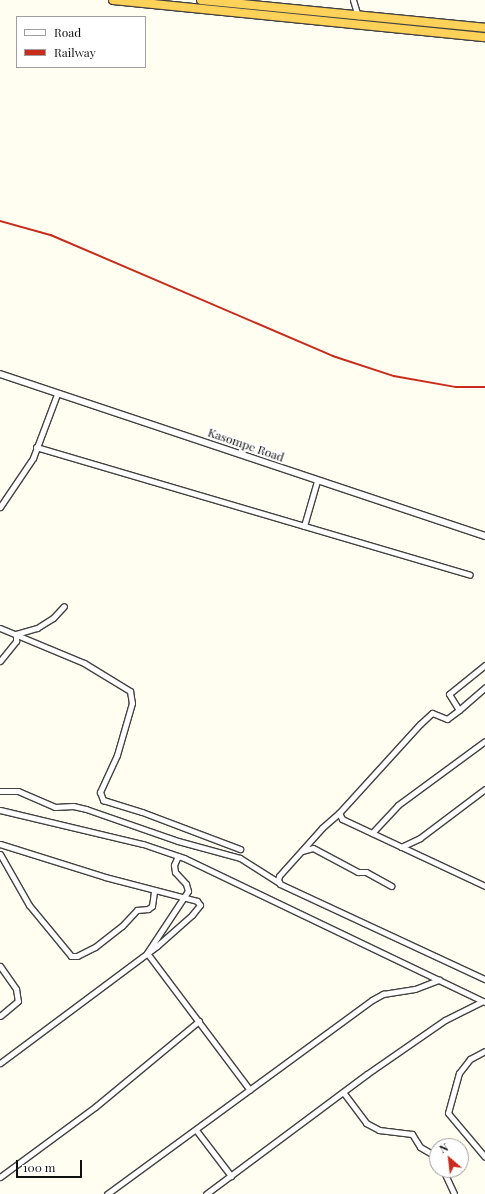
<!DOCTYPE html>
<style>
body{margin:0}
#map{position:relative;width:485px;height:1194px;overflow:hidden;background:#fffef1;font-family:"Playfair Display",serif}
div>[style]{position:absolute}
.roads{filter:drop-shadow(1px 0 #424242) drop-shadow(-1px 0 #424242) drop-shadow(0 1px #424242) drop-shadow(0 -1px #424242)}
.minor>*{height:5px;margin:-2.5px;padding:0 2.5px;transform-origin:2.5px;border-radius:2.5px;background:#fff}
.tertiary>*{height:6px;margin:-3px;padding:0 3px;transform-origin:3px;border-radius:3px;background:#fff}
.trunk>*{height:8px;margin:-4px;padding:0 4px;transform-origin:4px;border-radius:4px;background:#fed259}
.rail>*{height:1.5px;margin:-0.75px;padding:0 0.75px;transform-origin:0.75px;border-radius:0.75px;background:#c92b1d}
span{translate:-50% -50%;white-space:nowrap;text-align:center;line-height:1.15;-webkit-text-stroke:4px #fff;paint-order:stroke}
.street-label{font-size:12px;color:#0f0f0f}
.legend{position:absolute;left:16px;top:16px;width:130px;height:52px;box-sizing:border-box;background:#fff;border:1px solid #9f9f9f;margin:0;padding:5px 7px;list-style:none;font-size:12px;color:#0f0f0f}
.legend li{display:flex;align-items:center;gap:8px;height:20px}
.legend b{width:20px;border:1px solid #9f9f9f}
.north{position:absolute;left:429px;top:1138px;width:40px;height:40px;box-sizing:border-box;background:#fff;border:1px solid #9f9f9f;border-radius:50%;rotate:332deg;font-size:11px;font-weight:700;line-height:16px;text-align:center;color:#0f0f0f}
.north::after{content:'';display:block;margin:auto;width:14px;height:18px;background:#c92b1d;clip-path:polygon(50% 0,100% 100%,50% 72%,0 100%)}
.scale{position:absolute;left:16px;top:1160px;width:66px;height:18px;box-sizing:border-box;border:2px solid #0f0f0f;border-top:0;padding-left:5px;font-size:12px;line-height:14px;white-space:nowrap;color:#0f0f0f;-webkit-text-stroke:3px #fff;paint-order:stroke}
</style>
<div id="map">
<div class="roads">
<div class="minor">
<i style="left:353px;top:0;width:17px;rotate:73deg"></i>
<i style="left:36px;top:447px;width:452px;rotate:16.4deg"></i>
<i style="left:0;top:507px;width:59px;rotate:-56deg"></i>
<i style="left:33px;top:458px;width:68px;rotate:-69.4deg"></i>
<i style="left:304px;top:526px;width:47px;rotate:-73.9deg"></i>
<i style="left:0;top:628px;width:91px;rotate:22.6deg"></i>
<i style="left:84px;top:663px;width:54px;rotate:31.3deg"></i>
<i style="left:130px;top:691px;width:12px;rotate:81deg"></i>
<i style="left:132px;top:703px;width:54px;rotate:106.1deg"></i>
<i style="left:117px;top:755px;width:41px;rotate:114.7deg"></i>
<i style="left:100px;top:792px;width:9px;rotate:69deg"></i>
<i style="left:103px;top:800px;width:41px;rotate:17.1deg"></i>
<i style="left:142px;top:812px;width:105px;rotate:20.7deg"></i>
<i style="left:0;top:661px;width:26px;rotate:-51deg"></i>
<i style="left:16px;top:641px;width:7px;rotate:-90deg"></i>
<i style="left:16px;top:634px;width:22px;rotate:-16deg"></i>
<i style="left:37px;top:628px;width:19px;rotate:-32deg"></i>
<i style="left:53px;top:618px;width:16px;rotate:-47deg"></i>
<i style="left:485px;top:665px;width:46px;rotate:141.1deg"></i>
<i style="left:449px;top:694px;width:19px;rotate:58deg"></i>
<i style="left:459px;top:710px;width:15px;rotate:143deg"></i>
<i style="left:447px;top:719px;width:16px;rotate:-158deg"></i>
<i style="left:432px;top:713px;width:16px;rotate:137deg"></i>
<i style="left:420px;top:724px;width:120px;rotate:132.3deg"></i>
<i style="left:339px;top:813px;width:7px;rotate:63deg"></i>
<i style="left:342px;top:819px;width:158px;rotate:25.1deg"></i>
<i style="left:459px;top:710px;width:35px;rotate:-41deg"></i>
<i style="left:0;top:791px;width:18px"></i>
<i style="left:18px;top:791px;width:40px;rotate:23.4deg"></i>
<i style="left:55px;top:807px;width:18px;rotate:-3deg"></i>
<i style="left:73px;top:806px;width:13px;rotate:13deg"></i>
<i style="left:86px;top:809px;width:97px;rotate:19.2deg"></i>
<i style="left:178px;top:841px;width:64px;rotate:15.3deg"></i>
<i style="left:240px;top:858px;width:45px;rotate:32.3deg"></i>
<i style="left:0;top:810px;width:147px;rotate:13.4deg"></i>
<i style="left:143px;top:844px;width:43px;rotate:18.9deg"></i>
<i style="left:184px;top:858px;width:334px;rotate:25.6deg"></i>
<i style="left:339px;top:813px;width:23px;rotate:139deg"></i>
<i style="left:322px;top:828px;width:64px;rotate:131.9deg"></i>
<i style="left:279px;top:876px;width:4px;rotate:104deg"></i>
<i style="left:278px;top:880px;width:4px;rotate:63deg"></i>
<i style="left:280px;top:884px;width:226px;rotate:24.9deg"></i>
<i style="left:372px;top:833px;width:38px;rotate:-47deg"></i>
<i style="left:398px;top:805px;width:108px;rotate:-36.3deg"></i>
<i style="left:0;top:844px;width:110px;rotate:17.4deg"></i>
<i style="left:105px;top:877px;width:95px;rotate:14.6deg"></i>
<i style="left:197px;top:901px;width:5px;rotate:53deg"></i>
<i style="left:200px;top:905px;width:13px;rotate:129deg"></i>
<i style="left:192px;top:915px;width:47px;rotate:138.5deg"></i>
<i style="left:157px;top:946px;width:196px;rotate:143.3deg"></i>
<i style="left:401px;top:847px;width:21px;rotate:-25deg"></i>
<i style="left:420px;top:838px;width:81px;rotate:-37deg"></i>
<i style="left:302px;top:851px;width:11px;rotate:-15deg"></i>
<i style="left:313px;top:848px;width:51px;rotate:28.1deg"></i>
<i style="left:358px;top:872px;width:8px"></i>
<i style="left:366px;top:872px;width:29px;rotate:29deg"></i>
<i style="left:0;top:854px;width:59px;rotate:60.4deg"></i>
<i style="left:29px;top:905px;width:66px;rotate:50.5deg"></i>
<i style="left:71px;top:956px;width:6px"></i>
<i style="left:77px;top:956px;width:20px;rotate:-27deg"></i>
<i style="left:95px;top:947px;width:34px;rotate:-38deg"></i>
<i style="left:122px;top:926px;width:22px;rotate:-47deg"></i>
<i style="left:137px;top:910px;width:11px;rotate:-5deg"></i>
<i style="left:148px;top:909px;width:5px;rotate:-37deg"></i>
<i style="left:152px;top:906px;width:15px;rotate:-82deg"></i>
<i style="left:178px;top:856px;width:10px;rotate:114deg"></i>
<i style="left:174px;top:865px;width:7px;rotate:82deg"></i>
<i style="left:175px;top:872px;width:16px;rotate:47deg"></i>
<i style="left:186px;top:884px;width:7px;rotate:74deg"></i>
<i style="left:188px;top:891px;width:74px;rotate:123.5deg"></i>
<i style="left:147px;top:953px;width:171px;rotate:53.1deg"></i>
<i style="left:0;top:966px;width:28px;rotate:55deg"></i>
<i style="left:16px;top:989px;width:12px;rotate:81deg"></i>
<i style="left:18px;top:1001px;width:23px;rotate:140deg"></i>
<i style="left:485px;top:1051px;width:17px;rotate:152deg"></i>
<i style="left:470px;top:1059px;width:18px;rotate:128deg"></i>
<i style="left:459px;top:1073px;width:41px;rotate:105.4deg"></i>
<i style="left:448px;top:1113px;width:57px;rotate:49.9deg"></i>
<i style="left:343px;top:1092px;width:39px;rotate:53deg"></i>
<i style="left:366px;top:1123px;width:15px;rotate:28deg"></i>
<i style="left:379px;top:1130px;width:33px;rotate:7deg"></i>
<i style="left:412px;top:1134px;width:15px;rotate:58deg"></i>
<i style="left:420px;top:1147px;width:20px;rotate:30deg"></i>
<i style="left:196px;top:1130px;width:58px;rotate:52.7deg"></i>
<i style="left:443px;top:1170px;width:26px;rotate:65deg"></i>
<i style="left:0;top:1177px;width:118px;rotate:-36.4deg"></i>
<i style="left:95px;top:1107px;width:135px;rotate:-39.6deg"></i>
<i style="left:107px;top:1194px;width:328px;rotate:-36.2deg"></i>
<i style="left:372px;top:1000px;width:13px;rotate:-29deg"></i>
<i style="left:383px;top:994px;width:32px;rotate:-9deg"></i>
<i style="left:415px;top:989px;width:26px;rotate:-21deg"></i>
<i style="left:206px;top:1194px;width:201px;rotate:-36.7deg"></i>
<i style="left:367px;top:1074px;width:95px;rotate:-34.7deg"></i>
<i style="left:445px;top:1020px;width:42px;rotate:-26.6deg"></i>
</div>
<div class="tertiary">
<i style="left:0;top:374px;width:511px;rotate:18.47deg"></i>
</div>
<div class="trunk">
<i style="left:113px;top:0;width:374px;rotate:5.7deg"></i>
<i style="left:201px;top:0;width:285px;rotate:5.6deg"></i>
</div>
</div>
<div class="rail">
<i style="left:0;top:221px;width:53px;rotate:15.4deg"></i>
<i style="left:51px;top:235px;width:307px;rotate:23.2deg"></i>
<i style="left:333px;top:356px;width:64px;rotate:18.2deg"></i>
<i style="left:394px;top:376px;width:63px;rotate:10.1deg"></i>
<i style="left:456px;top:387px;width:29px"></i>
</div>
<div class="street-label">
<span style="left:246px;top:445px;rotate:19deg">Kasompe Road</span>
</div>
<ul class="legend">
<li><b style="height:5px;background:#fff"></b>Road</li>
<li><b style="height:5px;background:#c92b1d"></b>Railway</li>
</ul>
<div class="north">N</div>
<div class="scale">100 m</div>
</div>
